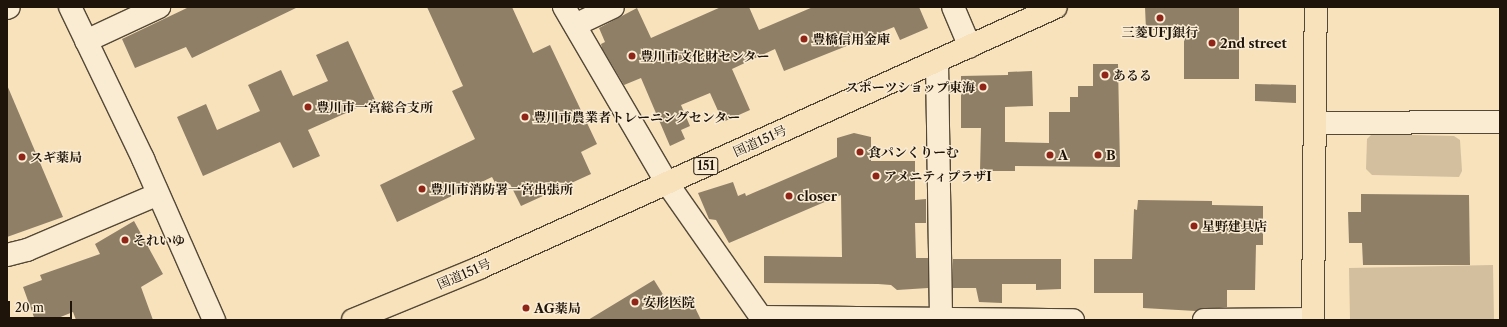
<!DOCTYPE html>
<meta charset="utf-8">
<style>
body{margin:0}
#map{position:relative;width:1507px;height:327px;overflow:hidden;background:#f8e2bc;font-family:"Libre Caslon Text","Noto Serif JP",serif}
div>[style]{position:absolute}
.green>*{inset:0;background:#d3bf9e}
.building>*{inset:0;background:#8f7f67}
.roads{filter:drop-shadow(1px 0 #544836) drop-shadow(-1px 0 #544836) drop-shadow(0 1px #544836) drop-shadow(0 -1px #544836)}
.minor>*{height:22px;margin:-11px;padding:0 11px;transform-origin:11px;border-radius:11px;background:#faecd3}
.major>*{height:22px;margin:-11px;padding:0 11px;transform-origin:11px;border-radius:11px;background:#f8e2bc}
.highway>*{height:22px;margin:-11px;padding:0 11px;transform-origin:11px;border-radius:11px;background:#f8e2bc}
.dots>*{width:11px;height:11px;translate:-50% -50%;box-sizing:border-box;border:2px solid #faecd3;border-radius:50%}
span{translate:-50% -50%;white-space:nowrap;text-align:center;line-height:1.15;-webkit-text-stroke:3px #faecd3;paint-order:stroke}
.shield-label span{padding:1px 3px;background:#faecd3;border:1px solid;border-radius:3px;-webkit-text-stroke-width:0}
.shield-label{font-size:12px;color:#1e140a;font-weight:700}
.poi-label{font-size:13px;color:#1e140a;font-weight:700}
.left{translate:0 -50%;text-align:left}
.right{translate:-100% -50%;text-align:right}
.street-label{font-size:13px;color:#1e140a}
.frame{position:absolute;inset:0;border:8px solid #1e140a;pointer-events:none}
.scale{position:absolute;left:8px;top:301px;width:64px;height:18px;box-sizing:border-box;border:2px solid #1e140a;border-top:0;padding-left:5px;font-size:12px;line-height:14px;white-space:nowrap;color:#1e140a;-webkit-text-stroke:3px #faecd3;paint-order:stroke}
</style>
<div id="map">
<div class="green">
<i style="clip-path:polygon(1372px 134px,1454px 136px,1460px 140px,1462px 171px,1459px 177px,1372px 175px,1366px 169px,1367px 139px)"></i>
<i style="clip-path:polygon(1493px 265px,1494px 320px,1350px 320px,1349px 268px)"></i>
</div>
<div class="building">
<i style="clip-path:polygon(189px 7px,298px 7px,192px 58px,186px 47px,135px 68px,122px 39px)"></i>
<i style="clip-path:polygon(427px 7px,512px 7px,533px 53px,550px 45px,597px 144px,581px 152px,591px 174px,521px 206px,510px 184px,499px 190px,492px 177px,397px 222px,380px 185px,475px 139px,452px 91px,463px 86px)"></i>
<i style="clip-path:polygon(721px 7px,749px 7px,759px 30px,813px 7px,919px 7px,928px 28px,900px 40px,894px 27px,784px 71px,775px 49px,732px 69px,750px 110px,723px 122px,710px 93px,681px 105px,690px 126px,681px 130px,685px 139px,670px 146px,641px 78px,624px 85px,602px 48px,601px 44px,605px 42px,599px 28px,637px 8px,651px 38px)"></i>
<i style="clip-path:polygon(1145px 7px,1239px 7px,1239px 79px,1184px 79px,1184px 30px,1146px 30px)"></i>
<i style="clip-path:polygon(348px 41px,375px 100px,308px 130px,320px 156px,293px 168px,280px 142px,203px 176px,177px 117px,206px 104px,217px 130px,260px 111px,248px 85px,281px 70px,293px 96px,328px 81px,316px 55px)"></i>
<i style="clip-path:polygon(1093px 64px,1118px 64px,1120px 167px,1015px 166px,1015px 171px,980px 171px,981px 128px,961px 128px,961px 76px,1008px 75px,1008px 72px,1032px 71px,1033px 106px,1005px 107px,1005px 142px,1049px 143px,1049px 112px,1070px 112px,1070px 97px,1078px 97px,1078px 86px,1093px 86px)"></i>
<i style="clip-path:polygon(1255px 84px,1296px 85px,1296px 103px,1255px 101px)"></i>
<i style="clip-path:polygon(7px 85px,63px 217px,7px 237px)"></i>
<i style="clip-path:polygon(854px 133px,871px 137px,871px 161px,915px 161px,915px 200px,926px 199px,926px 223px,915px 223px,916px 258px,928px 258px,928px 288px,897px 290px,891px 285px,878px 284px,764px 283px,764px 256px,842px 257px,841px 195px,729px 243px,716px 220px,709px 219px,698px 193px,733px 182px,738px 196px,745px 193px,746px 196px,837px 157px,837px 138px)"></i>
<i style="clip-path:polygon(1361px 194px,1469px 195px,1470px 265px,1363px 265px,1362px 243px,1349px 243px,1348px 212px,1361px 212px)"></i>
<i style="clip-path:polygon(1138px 200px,1212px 201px,1212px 205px,1263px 206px,1263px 245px,1256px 245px,1255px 290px,1227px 290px,1227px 307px,1196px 311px,1143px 308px,1143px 293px,1094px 293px,1094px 259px,1132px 259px,1134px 209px,1137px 210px)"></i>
<i style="clip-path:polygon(134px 221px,163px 274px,141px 287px,153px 320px,76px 320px,73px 312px,53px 320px,35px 320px,23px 287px,42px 280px,40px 275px,100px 254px,95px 244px)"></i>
<i style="clip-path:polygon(953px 259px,1061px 259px,1061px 289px,1036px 290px,1036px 284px,1002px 284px,1002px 303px,979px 302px,976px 288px,953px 288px)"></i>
<i style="clip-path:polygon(654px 280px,669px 304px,689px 295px,701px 320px,588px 320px)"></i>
</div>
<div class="roads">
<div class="minor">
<i style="left:70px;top:7px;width:169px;rotate:64.3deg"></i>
<i style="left:143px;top:159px;width:176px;rotate:66.2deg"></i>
<i style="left:564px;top:7px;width:204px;rotate:59.7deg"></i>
<i style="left:667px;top:183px;width:167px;rotate:55deg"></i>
<i style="left:953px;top:7px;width:43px;rotate:67deg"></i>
<i style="left:7px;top:8px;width:2px;rotate:-27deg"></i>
<i style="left:575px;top:25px;width:42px;rotate:-25.3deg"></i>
<i style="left:86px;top:41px;width:81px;rotate:-25deg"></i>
<i style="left:937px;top:62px;width:258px;rotate:89.1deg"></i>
<i style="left:1317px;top:123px;width:183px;rotate:-0.3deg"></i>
<i style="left:7px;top:255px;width:21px;rotate:-14deg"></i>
<i style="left:27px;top:250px;width:142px;rotate:-23.1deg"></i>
<i style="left:761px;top:317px;width:312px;rotate:0.6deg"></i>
<i style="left:1204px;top:320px;width:109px;rotate:-0.5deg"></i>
</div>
<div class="major">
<i style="left:1313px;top:320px;width:313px;rotate:-89.5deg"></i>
</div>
<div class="highway">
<i style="left:353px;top:320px;width:136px;rotate:-22.4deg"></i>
<i style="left:479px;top:268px;width:633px;rotate:-24.34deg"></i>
</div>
</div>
<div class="dots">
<i style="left:1160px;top:18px;background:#8f2418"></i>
<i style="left:804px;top:39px;background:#8f2418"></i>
<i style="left:1212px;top:43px;background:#8f2418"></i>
<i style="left:632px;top:56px;background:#8f2418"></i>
<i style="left:1105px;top:75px;background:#8f2418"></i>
<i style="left:983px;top:87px;background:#8f2418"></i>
<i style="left:308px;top:107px;background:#8f2418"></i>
<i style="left:525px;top:117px;background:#8f2418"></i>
<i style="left:860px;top:152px;background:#8f2418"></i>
<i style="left:1050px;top:155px;background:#8f2418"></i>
<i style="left:1098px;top:155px;background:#8f2418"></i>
<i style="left:22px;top:157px;background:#8f2418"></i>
<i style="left:876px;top:176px;background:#8f2418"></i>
<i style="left:422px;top:189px;background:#8f2418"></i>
<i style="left:789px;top:196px;background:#8f2418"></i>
<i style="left:1194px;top:226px;background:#8f2418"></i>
<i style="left:125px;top:240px;background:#8f2418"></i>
<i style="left:635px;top:302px;background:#8f2418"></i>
<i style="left:526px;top:308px;background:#8f2418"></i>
</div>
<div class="shield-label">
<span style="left:706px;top:166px">151</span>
</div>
<div class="poi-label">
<span style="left:1160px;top:32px">三菱UFJ銀行</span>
<span class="left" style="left:812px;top:39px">豊橋信用金庫</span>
<span class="left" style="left:1220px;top:43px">2nd street</span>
<span class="left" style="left:640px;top:56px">豊川市文化財センター</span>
<span class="left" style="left:1113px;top:75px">あるる</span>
<span class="right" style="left:975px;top:87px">スポーツショップ東海</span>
<span class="left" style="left:316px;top:107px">豊川市一宮総合支所</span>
<span class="left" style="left:533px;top:117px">豊川市農業者トレーニングセンター</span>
<span class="left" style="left:868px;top:152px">食パンくりーむ</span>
<span class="left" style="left:1058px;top:155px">A</span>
<span class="left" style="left:1106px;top:155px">B</span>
<span class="left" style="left:30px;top:157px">スギ薬局</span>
<span class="left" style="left:884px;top:176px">アメニティプラザI</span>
<span class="left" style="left:430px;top:189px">豊川市消防署一宮出張所</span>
<span class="left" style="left:797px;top:196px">closer</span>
<span class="left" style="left:1202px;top:226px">星野建具店</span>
<span class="left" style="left:133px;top:240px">それいゆ</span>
<span class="left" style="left:643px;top:302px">安形医院</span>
<span class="left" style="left:534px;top:308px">AG薬局</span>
</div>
<div class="street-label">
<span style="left:760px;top:141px;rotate:-24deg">国道151号</span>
<span style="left:464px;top:274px;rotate:-23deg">国道151号</span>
</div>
<div class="frame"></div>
<div class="scale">20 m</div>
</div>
